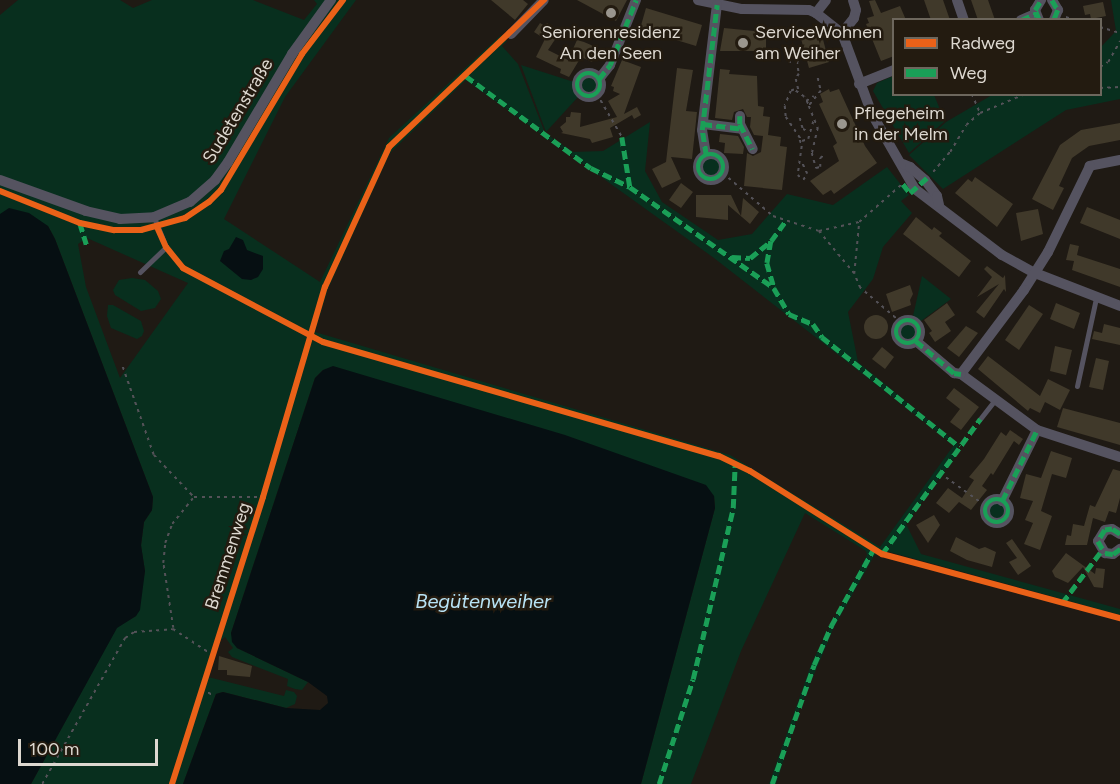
<!DOCTYPE html>
<meta charset="utf-8">
<style>
body{margin:0}
#map{position:relative;width:1120px;height:784px;overflow:hidden;background:#1f1a14;font-family:Figtree,sans-serif}
div>[style]{position:absolute}
.green>*{inset:0;background:#082f1e}
.round{border-radius:50%}
.water>*{inset:0;background:#060f12}
.building>*{inset:0;background:#40392a}
.path>*{height:1.5px;margin-top:-0.75px;transform-origin:0;background:repeating-linear-gradient(90deg,#545258 0 3px,transparent 0 7.5px)}
.service>*{height:5px;margin:-2.5px;padding:0 2.5px;transform-origin:2.5px;border-radius:2.5px;background:#555360}
.minor>*{height:10px;margin:-5px;padding:0 5px;transform-origin:5px;border-radius:5px;background:#555360}
.minor>.ring{margin:-5px;padding:0;box-sizing:content-box;background:none;border:10px solid #555360;border-radius:50%}
.quiet>*{height:4.5px;margin-top:-2.25px;transform-origin:0;background:repeating-linear-gradient(90deg,#1a9f57 0 9px,transparent 0 13.5px)}
.quiet>.ring{margin:-2.25px;padding:0;box-sizing:content-box;background:none;border:4.5px solid #1a9f57;border-radius:50%}
.cycleway>*{height:6px;margin:-3px;padding:0 3px;transform-origin:3px;border-radius:3px;background:#ea6118}
.dots>*{width:16px;height:16px;translate:-50% -50%;box-sizing:border-box;border:3px solid #231b10;border-radius:50%}
span{translate:-50% -50%;white-space:nowrap;text-align:center;line-height:1.15;-webkit-text-stroke:5px #231b10;paint-order:stroke}
.poi-label{font-size:18px;color:#ddd8d0}
.left{translate:0 -50%;text-align:left}
.street-label{font-size:18px;color:#ddd8d0}
.water-label{font-size:20px;color:#b8e3f5;font-style:italic}
.legend{position:absolute;left:892px;top:18px;width:210px;height:78px;box-sizing:border-box;background:#231b10;border:2px solid #6d675d;margin:0;padding:8px 10px;list-style:none;font-size:18px;color:#ddd8d0}
.legend li{display:flex;align-items:center;gap:12px;height:30px}
.legend b{width:30px;border:2px solid #6d675d}
.scale{position:absolute;left:18px;top:739px;width:140px;height:27px;box-sizing:border-box;border:3px solid #ddd8d0;border-top:0;padding-left:8px;font-size:18px;line-height:21px;white-space:nowrap;color:#ddd8d0;-webkit-text-stroke:4px #231b10;paint-order:stroke}
</style>
<div id="map">
<div class="green">
<i style="clip-path:polygon(evenodd,18px 0,120px 0,133px 8px,152px 0,253px 0,304px 20px,317px 4px,314px 0,356px 0,285px 97px,224px 219px,320px 282px,389px 138px,501px 35px,507px 41px,502px 46px,518px 64px,545px 133px,573px 152px,603px 151px,650px 122px,645px 171px,662px 202px,718px 240px,752px 234px,787px 194px,833px 205px,887px 167px,909px 195px,901px 201px,912px 213px,883px 247px,873px 279px,848px 312px,858px 362px,959px 445px,957px 448px,960px 450px,906px 524px,921px 554px,1120px 609px,1120px 615px,886px 551px,874px 556px,834px 627px,800px 708px,776px 784px,769px 784px,812px 662px,867px 555px,866px 551px,805px 513px,741px 651px,691px 784px,641px 784px,715px 508px,714px 496px,323px 370px,315px 378px,231px 633px,237px 648px,308px 682px,302px 690px,295px 689px,287px 686px,288px 679px,232px 657px,228px 652px,233px 648px,225px 637px,220px 641px,208px 677px,284px 696px,286px 690px,294px 692px,297px 696px,295px 704px,286px 708px,223px 692px,216px 694px,183px 784px,31px 784px,117px 627px,136px 616px,145px 571px,141px 546px,144px 522px,152px 510px,153px 497px,55px 239px,48px 226px,0 214px,0 15px,18px 0,466px 80px,714px 258px,954px 445px,880px 547px,730px 455px,315px 332px,328px 289px,390px 153px,466px 80px,18px 0,87px 238px,188px 283px,120px 378px,86px 287px,78px 244px,87px 238px)"></i>
<i style="clip-path:polygon(1111px 0,1120px 0,1120px 99px,1066px 110px,943px 189px,909px 155px,946px 122px,992px 95px,1100px 94px,1101px 47px,1116px 31px)"></i>
<i style="clip-path:polygon(521px 65px,574px 82px,578px 97px,546px 132px)"></i>
<i class="round" style="left:577px;top:73px;width:24px;height:24px"></i>
<i style="clip-path:polygon(893px 76px,894px 94px,934px 95px,945px 121px,909px 153px,873px 91px,877px 83px)"></i>
<i class="round" style="left:698px;top:154px;width:26px;height:26px"></i>
<i style="clip-path:polygon(922px 276px,951px 299px,921px 321px,913px 316px)"></i>
<i style="clip-path:polygon(132px 278px,145px 280px,158px 291px,161px 299px,155px 308px,141px 311px,115px 295px,113px 290px,119px 280px)"></i>
<i style="clip-path:polygon(108px 305px,113px 305px,141px 321px,144px 331px,142px 336px,137px 339px,111px 328px,107px 316px)"></i>
<i class="round" style="left:896px;top:320px;width:24px;height:24px"></i>
<i class="round" style="left:984px;top:499px;width:24px;height:24px"></i>
</div>
<div class="water">
<i style="clip-path:polygon(9px 208px,29px 213px,48px 226px,55px 239px,153px 497px,152px 510px,144px 522px,141px 545px,145px 571px,140px 610px,136px 616px,117px 628px,31px 784px,0 784px,0 214px)"></i>
<i style="clip-path:polygon(236px 237px,243px 240px,247px 250px,263px 256px,263px 269px,258px 277px,251px 280px,242px 279px,220px 261px,224px 251px,229px 249px)"></i>
<i style="clip-path:polygon(333px 366px,565px 435px,706px 485px,714px 496px,715px 508px,641px 784px,183px 784px,216px 694px,223px 692px,286px 708px,320px 710px,328px 703px,327px 696px,308px 682px,237px 648px,232px 642px,231px 633px,315px 378px,323px 370px)"></i>
</div>
<div class="building">
<i style="clip-path:polygon(491px 0,523px 0,528px 4px,515px 20px)"></i>
<i style="clip-path:polygon(577px 0,627px 0,616px 21px)"></i>
<i style="clip-path:polygon(875px 0,881px 13px,900px 6px,906px 20px,894px 20px,894px 56px,881px 61px,866px 24px,869px 23px,867px 18px,874px 16px,869px 1px)"></i>
<i style="clip-path:polygon(924px 0,943px 0,950px 20px,931px 20px)"></i>
<i style="clip-path:polygon(971px 0,988px 0,995px 20px,978px 20px)"></i>
<i style="clip-path:polygon(1103px 2px,1106px 16px,1091px 19px,1090px 14px,1085px 15px,1083px 6px)"></i>
<i style="clip-path:polygon(646px 8px,702px 25px,696px 46px,640px 29px)"></i>
<i style="clip-path:polygon(540px 23px,545px 26px,547px 23px,560px 32px,548px 50px,568px 60px,577px 40px,584px 42px,598px 48px,592px 62px,581px 57px,569px 77px,560px 73px,561px 69px,536px 57px,545px 39px,534px 32px)"></i>
<i style="clip-path:polygon(724px 28px,754px 31px,754px 28px,766px 29px,766px 55px,754px 54px,754px 51px,720px 51px)"></i>
<i style="clip-path:polygon(817px 30px,821px 32px,829px 62px,809px 68px,800px 35px)"></i>
<i style="clip-path:polygon(622px 60px,641px 67px,624px 114px,637px 107px,641px 115px,634px 119px,632px 115px,610px 128px,613px 137px,592px 143px,590px 139px,561px 133px,563px 132px,560px 127px,566px 122px,566px 117px,570px 117px,571px 112px,581px 113px,580px 127px,617px 117px,608px 101px,620px 94px,613px 91px,614px 87px,611px 86px)"></i>
<i style="clip-path:polygon(677px 68px,693px 70px,686px 111px,697px 112px,692px 159px,671px 157px,681px 179px,662px 188px,652px 169px,666px 162px)"></i>
<i style="clip-path:polygon(720px 69px,730px 70px,729px 74px,757px 76px,758px 106px,764px 107px,763px 116px,770px 117px,768px 135px,781px 137px,780px 146px,787px 147px,782px 190px,744px 186px,747px 153px,753px 156px,761px 152px,763px 136px,754px 135px,750px 127px,751px 117px,747px 117px,743px 109px,734px 112px,732px 120px,715px 118px)"></i>
<i style="clip-path:polygon(829px 89px,830px 92px,839px 89px,865px 146px,877px 163px,834px 194px,831px 190px,823px 195px,810px 181px,839px 161px,833px 146px,837px 143px,819px 104px,823px 102px,820px 94px)"></i>
<i style="clip-path:polygon(1120px 123px,1120px 140px,1089px 146px,1072px 158px,1059px 186px,1064px 188px,1053px 210px,1032px 199px,1060px 145px,1081px 130px)"></i>
<i style="clip-path:polygon(720px 134px,738px 136px,744px 147px,743px 154px,724px 153px,725px 143px,719px 142px)"></i>
<i style="clip-path:polygon(975px 177px,1013px 204px,997px 227px,955px 193px,968px 179px,972px 182px)"></i>
<i style="clip-path:polygon(681px 183px,693px 192px,681px 208px,669px 200px)"></i>
<i style="clip-path:polygon(696px 195px,731px 195px,741px 216px,743px 198px,759px 212px,750px 224px,728px 205px,728px 220px,696px 217px)"></i>
<i style="clip-path:polygon(1087px 207px,1120px 220px,1120px 239px,1080px 223px)"></i>
<i style="clip-path:polygon(1038px 209px,1043px 234px,1021px 241px,1016px 213px)"></i>
<i style="clip-path:polygon(916px 217px,932px 230px,934px 227px,942px 233px,939px 236px,971px 261px,959px 277px,903px 234px)"></i>
<i style="clip-path:polygon(1070px 244px,1079px 246px,1077px 255px,1120px 269px,1120px 287px,1072px 270px,1074px 261px,1066px 260px)"></i>
<i style="clip-path:polygon(987px 266px,1003px 278px,1005px 275px,1006px 292px,1004px 289px,984px 318px,976px 312px,999px 284px,977px 297px,992px 277px,984px 269px)"></i>
<i style="clip-path:polygon(910px 285px,913px 294px,910px 300px,911px 305px,892px 312px,886px 294px)"></i>
<i style="clip-path:polygon(947px 303px,955px 315px,945px 322px,951px 331px,935px 342px,929px 333px,932px 331px,924px 320px)"></i>
<i style="clip-path:polygon(1056px 303px,1080px 313px,1074px 329px,1050px 319px)"></i>
<i style="clip-path:polygon(1029px 305px,1043px 314px,1019px 350px,1005px 340px)"></i>
<i class="round" style="left:864px;top:315px;width:24px;height:24px"></i>
<i style="clip-path:polygon(1104px 324px,1120px 328px,1120px 345px,1092px 339px,1094px 331px,1102px 333px)"></i>
<i style="clip-path:polygon(966px 326px,978px 333px,959px 357px,947px 348px)"></i>
<i style="clip-path:polygon(1055px 346px,1072px 350px,1066px 375px,1050px 371px)"></i>
<i style="clip-path:polygon(882px 347px,894px 357px,885px 369px,872px 359px)"></i>
<i style="clip-path:polygon(988px 356px,1040px 396px,1048px 379px,1070px 390px,1060px 410px,1045px 402px,1040px 413px,1030px 408px,1028px 411px,978px 369px)"></i>
<i style="clip-path:polygon(1096px 358px,1109px 361px,1103px 390px,1089px 387px)"></i>
<i style="clip-path:polygon(954px 388px,979px 407px,961px 430px,950px 422px,960px 409px,946px 398px)"></i>
<i style="clip-path:polygon(1063px 408px,1120px 423px,1120px 445px,1057px 427px)"></i>
<i style="clip-path:polygon(1010px 430px,1023px 439px,1019px 445px,1014px 441px,993px 475px,991px 473px,982px 486px,987px 490px,971px 510px,959px 502px,949px 513px,936px 503px,948px 488px,962px 498px,974px 480px,969px 477px,984px 459px,1001px 432px,1006px 436px)"></i>
<i style="clip-path:polygon(1051px 451px,1072px 458px,1066px 478px,1052px 474px,1041px 511px,1052px 516px,1040px 550px,1024px 544px,1033px 523px,1025px 520px,1033px 501px,1020px 498px,1026px 474px,1041px 478px)"></i>
<i style="clip-path:polygon(1113px 469px,1120px 471px,1120px 498px,1116px 513px,1109px 511px,1105px 522px,1093px 518px,1087px 545px,1065px 545px,1067px 535px,1071px 536px,1073px 524px,1084px 526px,1090px 505px,1095px 507px)"></i>
<i style="clip-path:polygon(934px 515px,940px 525px,928px 543px,916px 525px)"></i>
<i style="clip-path:polygon(956px 537px,979px 549px,985px 547px,996px 552px,992px 567px,967px 560px,950px 551px)"></i>
<i style="clip-path:polygon(1012px 539px,1031px 566px,1018px 575px,1009px 562px,1017px 558px,1006px 543px)"></i>
<i style="clip-path:polygon(1066px 553px,1095px 574px,1096px 568px,1105px 569px,1103px 588px,1094px 587px,1083px 567px,1068px 583px,1055px 577px,1052px 571px)"></i>
<i style="clip-path:polygon(219px 656px,252px 666px,250px 677px,227px 675px,227px 670px,218px 670px)"></i>
</div>
<div class="path">
<i style="left:1066px;top:17px;width:9px;rotate:21deg"></i>
<i style="left:1100px;top:27px;width:21px;rotate:17deg"></i>
<i style="left:797px;top:61px;width:13px;rotate:81deg"></i>
<i style="left:799px;top:74px;width:6px;rotate:121deg"></i>
<i style="left:796px;top:79px;width:13px;rotate:77deg"></i>
<i style="left:788px;top:62px;width:13px;rotate:-4deg"></i>
<i style="left:1100px;top:67px;width:9px;rotate:-32deg"></i>
<i style="left:1108px;top:62px;width:24px;rotate:-60deg"></i>
<i style="left:818px;top:78px;width:13px;rotate:77deg"></i>
<i style="left:821px;top:91px;width:19px;rotate:129deg"></i>
<i style="left:809px;top:106px;width:24px;rotate:68deg"></i>
<i style="left:818px;top:128px;width:26px;rotate:103deg"></i>
<i style="left:812px;top:153px;width:16px;rotate:75deg"></i>
<i style="left:816px;top:168px;width:4px;rotate:-14deg"></i>
<i style="left:820px;top:167px;width:9px;rotate:-90deg"></i>
<i style="left:820px;top:158px;width:5px;rotate:-37deg"></i>
<i style="left:1100px;top:88px;width:20px;rotate:-3deg"></i>
<i style="left:597px;top:94px;width:50px;rotate:59.8deg"></i>
<i style="left:972px;top:94px;width:21px;rotate:67deg"></i>
<i style="left:806px;top:101px;width:9px;rotate:-32deg"></i>
<i style="left:808px;top:104px;width:8px;rotate:-120deg"></i>
<i style="left:804px;top:97px;width:12px;rotate:-145deg"></i>
<i style="left:794px;top:90px;width:3px;rotate:162deg"></i>
<i style="left:791px;top:91px;width:16px;rotate:112deg"></i>
<i style="left:785px;top:106px;width:11px;rotate:85deg"></i>
<i style="left:786px;top:117px;width:29px;rotate:56deg"></i>
<i style="left:802px;top:141px;width:6px;rotate:-18deg"></i>
<i style="left:808px;top:139px;width:22px;rotate:-74deg"></i>
<i style="left:800px;top:118px;width:11px;rotate:75deg"></i>
<i style="left:803px;top:129px;width:7px;rotate:27deg"></i>
<i style="left:800px;top:140px;width:6px;rotate:72deg"></i>
<i style="left:802px;top:146px;width:29px;rotate:98deg"></i>
<i style="left:798px;top:175px;width:7px;rotate:45deg"></i>
<i style="left:803px;top:180px;width:7px;rotate:-56deg"></i>
<i style="left:807px;top:174px;width:14px;rotate:-115deg"></i>
<i style="left:933px;top:172px;width:26px;rotate:-50deg"></i>
<i style="left:950px;top:152px;width:31px;rotate:-59deg"></i>
<i style="left:966px;top:125px;width:18px;rotate:-41deg"></i>
<i style="left:980px;top:113px;width:49px;rotate:-22.9deg"></i>
<i style="left:723px;top:173px;width:66px;rotate:40.7deg"></i>
<i style="left:773px;top:216px;width:48px;rotate:18.1deg"></i>
<i style="left:819px;top:231px;width:55px;rotate:50.2deg"></i>
<i style="left:819px;top:231px;width:41px;rotate:-12.7deg"></i>
<i style="left:901px;top:323px;width:54px;rotate:-139.5deg"></i>
<i style="left:860px;top:288px;width:15px;rotate:-113deg"></i>
<i style="left:854px;top:274px;width:52px;rotate:-84.5deg"></i>
<i style="left:859px;top:222px;width:57px;rotate:-41.5deg"></i>
<i style="left:123px;top:367px;width:93px;rotate:70.6deg"></i>
<i style="left:154px;top:455px;width:57px;rotate:46.4deg"></i>
<i style="left:940px;top:473px;width:57px;rotate:35.7deg"></i>
<i style="left:173px;top:628px;width:66px;rotate:-98.7deg"></i>
<i style="left:163px;top:563px;width:20px;rotate:-84deg"></i>
<i style="left:165px;top:543px;width:20px;rotate:-70deg"></i>
<i style="left:172px;top:524px;width:35px;rotate:-51deg"></i>
<i style="left:194px;top:497px;width:67px"></i>
<i style="left:202px;top:689px;width:14px;rotate:30deg"></i>
<i style="left:42px;top:784px;width:168px;rotate:-60.4deg"></i>
<i style="left:125px;top:638px;width:11px;rotate:-34deg"></i>
<i style="left:134px;top:632px;width:39px;rotate:-4deg"></i>
<i style="left:173px;top:629px;width:45px;rotate:33.3deg"></i>
<i style="left:172px;top:784px;width:301px;rotate:-72.4deg"></i>
<i style="left:263px;top:497px;width:219px;rotate:-73.6deg"></i>
<i style="left:325px;top:287px;width:154px;rotate:-65.4deg"></i>
<i style="left:389px;top:147px;width:156px;rotate:-42.9deg"></i>
</div>
<div class="service">
<i style="left:140px;top:272px;width:36px;rotate:-44deg"></i>
<i style="left:166px;top:247px;width:32px;rotate:-112deg"></i>
<i style="left:1077px;top:386px;width:90px;rotate:-77.8deg"></i>
<i style="left:980px;top:419px;width:24px;rotate:-52deg"></i>
</div>
<div class="minor">
<i style="left:698px;top:0;width:45px;rotate:11.6deg"></i>
<i style="left:742px;top:9px;width:67px;rotate:0.9deg"></i>
<i style="left:809px;top:10px;width:8px;rotate:23deg"></i>
<i style="left:816px;top:13px;width:33px;rotate:38deg"></i>
<i style="left:842px;top:33px;width:86px;rotate:69.7deg"></i>
<i style="left:872px;top:114px;width:86px;rotate:60.2deg"></i>
<i style="left:915px;top:189px;width:109px;rotate:37.2deg"></i>
<i style="left:1002px;top:255px;width:38px;rotate:29deg"></i>
<i style="left:1035px;top:273px;width:91px;rotate:21.2deg"></i>
<i style="left:957px;top:0;width:21px;rotate:71deg"></i>
<i style="left:1052px;top:0;width:12px;rotate:59deg"></i>
<i style="left:1058px;top:10px;width:11px;rotate:112deg"></i>
<i style="left:816px;top:13px;width:16px;rotate:-52deg"></i>
<i style="left:1021px;top:20px;width:15px;rotate:-23deg"></i>
<i style="left:1039px;top:20px;width:11px;rotate:-112deg"></i>
<i style="left:1035px;top:10px;width:12px;rotate:-59deg"></i>
<i style="left:842px;top:33px;width:19px;rotate:-51deg"></i>
<i style="left:854px;top:18px;width:8px;rotate:-76deg"></i>
<i style="left:856px;top:10px;width:10px;rotate:-107deg"></i>
<i style="left:511px;top:34px;width:47px;rotate:-45.9deg"></i>
<i class="ring" style="left:577px;top:73px;width:14px;height:14px"></i>
<i style="left:599px;top:79px;width:18px;rotate:-52deg"></i>
<i style="left:610px;top:65px;width:70px;rotate:-68.2deg"></i>
<i style="left:859px;top:84px;width:38px;rotate:-22deg"></i>
<i style="left:740px;top:116px;width:8px;rotate:90deg"></i>
<i style="left:740px;top:124px;width:28px;rotate:63deg"></i>
<i style="left:703px;top:124px;width:39px;rotate:7deg"></i>
<i class="ring" style="left:698px;top:154px;width:16px;height:16px"></i>
<i style="left:706px;top:155px;width:25px;rotate:-99deg"></i>
<i style="left:702px;top:130px;width:126px;rotate:-83.2deg"></i>
<i style="left:1120px;top:160px;width:31px;rotate:169deg"></i>
<i style="left:1090px;top:166px;width:96px;rotate:116deg"></i>
<i style="left:1048px;top:252px;width:45px;rotate:122.3deg"></i>
<i style="left:1024px;top:290px;width:105px;rotate:126.9deg"></i>
<i style="left:961px;top:374px;width:94px;rotate:36.4deg"></i>
<i style="left:1037px;top:430px;width:87px;rotate:18deg"></i>
<i style="left:903px;top:164px;width:8px;rotate:23deg"></i>
<i style="left:910px;top:167px;width:20px;rotate:41deg"></i>
<i style="left:925px;top:180px;width:20px;rotate:53deg"></i>
<i style="left:937px;top:196px;width:9px;rotate:77deg"></i>
<i style="left:0;top:180px;width:91px;rotate:19.8deg"></i>
<i style="left:86px;top:211px;width:35px;rotate:13deg"></i>
<i style="left:120px;top:219px;width:34px;rotate:-3deg"></i>
<i style="left:154px;top:217px;width:39px;rotate:-23deg"></i>
<i style="left:190px;top:202px;width:33px;rotate:-41deg"></i>
<i style="left:215px;top:180px;width:22px;rotate:-54deg"></i>
<i style="left:228px;top:162px;width:126px;rotate:-59.3deg"></i>
<i style="left:292px;top:54px;width:67px;rotate:-54.2deg"></i>
<i class="ring" style="left:896px;top:320px;width:14px;height:14px"></i>
<i style="left:916px;top:341px;width:50px;rotate:40.1deg"></i>
<i style="left:954px;top:373px;width:7px;rotate:8deg"></i>
<i class="ring" style="left:985px;top:499px;width:14px;height:14px"></i>
<i style="left:1002px;top:501px;width:79px;rotate:-63.8deg"></i>
<i style="left:1120px;top:534px;width:9px;rotate:-148deg"></i>
<i style="left:1112px;top:529px;width:7px;rotate:172deg"></i>
<i style="left:1105px;top:530px;width:13px;rotate:122deg"></i>
<i style="left:1098px;top:541px;width:14px;rotate:60deg"></i>
<i style="left:1105px;top:553px;width:8px;rotate:7deg"></i>
<i style="left:1113px;top:554px;width:9px;rotate:-36deg"></i>
</div>
<div class="quiet">
<i style="left:1052px;top:0;width:12px;rotate:59deg"></i>
<i style="left:1058px;top:10px;width:11px;rotate:112deg"></i>
<i style="left:1021px;top:20px;width:15px;rotate:-23deg"></i>
<i style="left:1039px;top:20px;width:11px;rotate:-112deg"></i>
<i style="left:1035px;top:10px;width:12px;rotate:-59deg"></i>
<i class="ring" style="left:577px;top:73px;width:19.5px;height:19.5px"></i>
<i style="left:466px;top:76px;width:155px;rotate:36.4deg"></i>
<i style="left:591px;top:168px;width:43px;rotate:26deg"></i>
<i style="left:630px;top:187px;width:176px;rotate:35deg"></i>
<i style="left:774px;top:288px;width:30px;rotate:60deg"></i>
<i style="left:789px;top:314px;width:26px;rotate:23deg"></i>
<i style="left:813px;top:324px;width:16px;rotate:55deg"></i>
<i style="left:822px;top:337px;width:176px;rotate:38.6deg"></i>
<i style="left:599px;top:79px;width:18px;rotate:-52deg"></i>
<i style="left:610px;top:65px;width:70px;rotate:-68.2deg"></i>
<i style="left:740px;top:116px;width:8px;rotate:90deg"></i>
<i style="left:740px;top:124px;width:28px;rotate:63deg"></i>
<i style="left:703px;top:124px;width:39px;rotate:7deg"></i>
<i style="left:622px;top:137px;width:51px;rotate:80.9deg"></i>
<i class="ring" style="left:698px;top:154px;width:21.5px;height:21.5px"></i>
<i style="left:706px;top:155px;width:25px;rotate:-99deg"></i>
<i style="left:702px;top:130px;width:126px;rotate:-83.2deg"></i>
<i style="left:903px;top:184px;width:11px;rotate:52deg"></i>
<i style="left:910px;top:193px;width:24px;rotate:-42deg"></i>
<i style="left:80px;top:223px;width:24px;rotate:73deg"></i>
<i style="left:771px;top:241px;width:22px;rotate:100deg"></i>
<i style="left:767px;top:263px;width:26px;rotate:74deg"></i>
<i style="left:732px;top:257px;width:18px;rotate:3deg"></i>
<i style="left:750px;top:258px;width:27px;rotate:-39deg"></i>
<i style="left:771px;top:241px;width:24px;rotate:-54deg"></i>
<i class="ring" style="left:896px;top:320px;width:19.5px;height:19.5px"></i>
<i style="left:916px;top:341px;width:50px;rotate:40.1deg"></i>
<i style="left:954px;top:373px;width:7px;rotate:8deg"></i>
<i class="ring" style="left:985px;top:499px;width:19.5px;height:19.5px"></i>
<i style="left:1002px;top:501px;width:79px;rotate:-63.8deg"></i>
<i style="left:1120px;top:534px;width:9px;rotate:-148deg"></i>
<i style="left:1112px;top:529px;width:7px;rotate:172deg"></i>
<i style="left:1105px;top:530px;width:13px;rotate:122deg"></i>
<i style="left:1098px;top:541px;width:14px;rotate:60deg"></i>
<i style="left:1105px;top:553px;width:8px;rotate:7deg"></i>
<i style="left:1113px;top:554px;width:9px;rotate:-36deg"></i>
<i style="left:882px;top:554px;width:167px;rotate:-54deg"></i>
<i style="left:1062px;top:603px;width:66px;rotate:-53deg"></i>
<i style="left:659px;top:784px;width:110px;rotate:-72.1deg"></i>
<i style="left:693px;top:679px;width:176px;rotate:-76.8deg"></i>
<i style="left:733px;top:508px;width:45px;rotate:-87.5deg"></i>
<i style="left:772px;top:784px;width:126px;rotate:-70.6deg"></i>
<i style="left:814px;top:665px;width:43px;rotate:-66.4deg"></i>
<i style="left:831px;top:626px;width:87px;rotate:-61.1deg"></i>
</div>
<div class="cycleway">
<i style="left:0;top:191px;width:86px;rotate:21.8deg"></i>
<i style="left:80px;top:223px;width:35px;rotate:12deg"></i>
<i style="left:114px;top:230px;width:27px"></i>
<i style="left:141px;top:230px;width:46px;rotate:-15.3deg"></i>
<i style="left:185px;top:218px;width:29px;rotate:-34deg"></i>
<i style="left:209px;top:202px;width:17px;rotate:-45deg"></i>
<i style="left:221px;top:190px;width:158px;rotate:-59.2deg"></i>
<i style="left:302px;top:54px;width:68px;rotate:-52.8deg"></i>
<i style="left:157px;top:227px;width:22px;rotate:66deg"></i>
<i style="left:166px;top:247px;width:27px;rotate:51deg"></i>
<i style="left:183px;top:268px;width:158px;rotate:27.9deg"></i>
<i style="left:323px;top:342px;width:412px;rotate:16.1deg"></i>
<i style="left:719px;top:456px;width:34px;rotate:26deg"></i>
<i style="left:750px;top:471px;width:156px;rotate:32.2deg"></i>
<i style="left:882px;top:554px;width:246px;rotate:15.1deg"></i>
<i style="left:172px;top:784px;width:301px;rotate:-72.4deg"></i>
<i style="left:263px;top:497px;width:219px;rotate:-73.6deg"></i>
<i style="left:325px;top:287px;width:154px;rotate:-65.4deg"></i>
<i style="left:389px;top:147px;width:214px;rotate:-43.5deg"></i>
</div>
<div class="dots">
<i style="left:611px;top:13px;background:#9a968e"></i>
<i style="left:743px;top:43px;background:#9a968e"></i>
<i style="left:842px;top:124px;background:#9a968e"></i>
</div>
<div class="poi-label">
<span style="left:611px;top:43px">Seniorenresidenz<br>An den Seen</span>
<span class="left" style="left:755px;top:43px">ServiceWohnen<br>am Weiher</span>
<span class="left" style="left:854px;top:124px">Pflegeheim<br>in der Melm</span>
</div>
<div class="street-label">
<span style="left:238px;top:111px;rotate:-59deg">Sudetenstraße</span>
<span style="left:228px;top:556px;rotate:-72deg">Bremmenweg</span>
</div>
<div class="water-label">
<span style="left:483px;top:601px">Begütenweiher</span>
</div>
<ul class="legend">
<li><b style="height:8px;background:#ea6118"></b>Radweg</li>
<li><b style="height:8px;background:#1a9f57"></b>Weg</li>
</ul>
<div class="scale">100 m</div>
</div>
